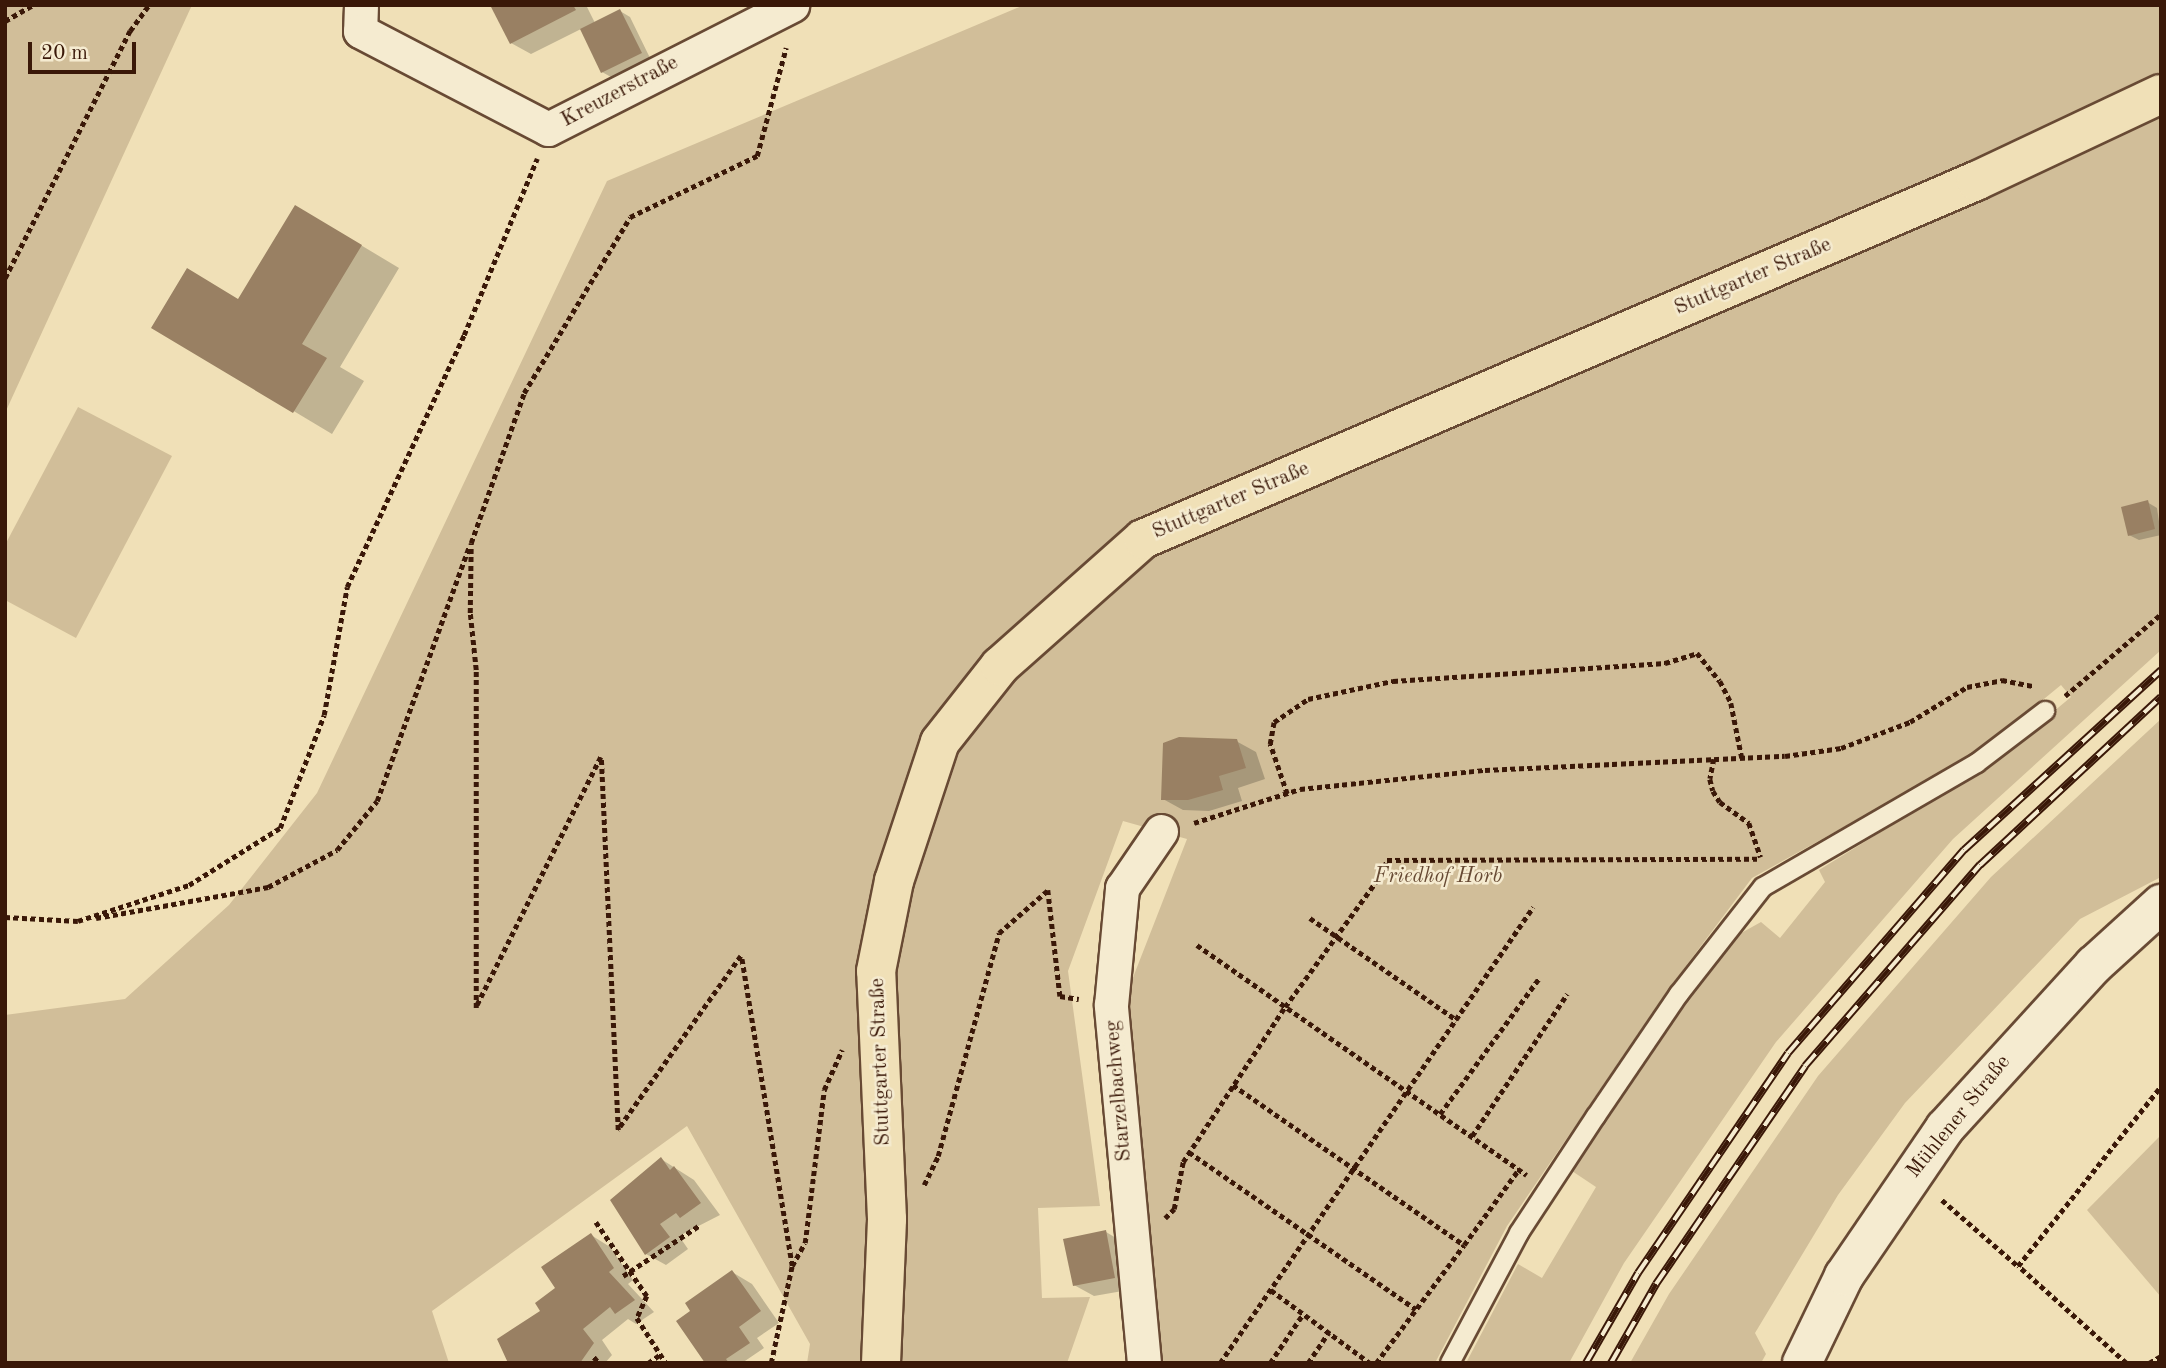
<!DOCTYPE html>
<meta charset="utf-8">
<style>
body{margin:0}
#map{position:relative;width:2166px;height:1368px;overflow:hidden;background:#f0e0b7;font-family:"Old Standard TT",serif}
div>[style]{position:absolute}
.green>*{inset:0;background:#d1be99}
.shadow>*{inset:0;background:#0003}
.building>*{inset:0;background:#998063}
.path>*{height:4.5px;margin-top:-2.25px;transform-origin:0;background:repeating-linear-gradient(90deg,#3a1808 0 5px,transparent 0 8.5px)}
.roads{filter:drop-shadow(2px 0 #684a34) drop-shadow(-2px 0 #684a34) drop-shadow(0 2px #684a34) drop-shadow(0 -2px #684a34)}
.service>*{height:18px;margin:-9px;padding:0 9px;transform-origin:9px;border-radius:9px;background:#f5ebd0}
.minor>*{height:33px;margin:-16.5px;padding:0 16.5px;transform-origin:16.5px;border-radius:16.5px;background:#f5ebd0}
.secondary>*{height:38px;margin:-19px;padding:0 19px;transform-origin:19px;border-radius:19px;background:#f5ebd0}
.primary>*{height:38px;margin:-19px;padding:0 19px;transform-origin:19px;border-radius:19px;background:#f0e0b7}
.rail>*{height:8px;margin-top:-4px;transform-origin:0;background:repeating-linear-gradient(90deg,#f5ebd0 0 16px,#3a1808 0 32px);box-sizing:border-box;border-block:2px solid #3a1808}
span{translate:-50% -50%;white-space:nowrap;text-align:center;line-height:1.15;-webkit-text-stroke:5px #f5ebd0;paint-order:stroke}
.street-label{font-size:21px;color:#3a1808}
.park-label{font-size:21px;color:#674a34;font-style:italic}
.frame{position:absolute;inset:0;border:7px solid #3a1808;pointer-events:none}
.scale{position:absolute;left:28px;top:42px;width:108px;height:32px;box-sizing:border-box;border:4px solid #3a1808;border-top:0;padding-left:9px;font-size:21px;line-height:24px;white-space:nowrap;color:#3a1808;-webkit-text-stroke:5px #f5ebd0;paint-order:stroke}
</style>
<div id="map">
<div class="green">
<i style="clip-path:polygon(5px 5px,192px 5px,5px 413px)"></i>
<i style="clip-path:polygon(1024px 5px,2161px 5px,2161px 650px,1953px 839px,1776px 1042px,1624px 1263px,1569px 1363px,1466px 1363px,1518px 1264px,1542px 1278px,1596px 1187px,1572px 1171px,1686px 1000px,1734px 937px,1761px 922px,1780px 938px,1825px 882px,1819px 870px,1988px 766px,2071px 697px,2061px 685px,1979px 752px,1752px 878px,1670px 987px,1507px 1226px,1435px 1363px,1158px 1363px,1125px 998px,1187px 839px,1123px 821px,1068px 971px,1100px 1206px,1038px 1208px,1042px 1298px,1090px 1297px,1067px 1363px,807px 1363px,810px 1344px,687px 1126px,432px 1311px,449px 1363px,5px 1363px,5px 1015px,125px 999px,229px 905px,317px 793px,607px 181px)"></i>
<i style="clip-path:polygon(78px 407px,172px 456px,76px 638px,5px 600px,5px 545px)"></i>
<i style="clip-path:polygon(2161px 719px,2161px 877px,2080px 919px,1905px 1103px,1838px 1195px,1755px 1333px,1766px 1354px,1761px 1363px,1630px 1363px,1669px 1294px,1818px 1076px,1991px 877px)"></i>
<i style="clip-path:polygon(2161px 1135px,2161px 1297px,2087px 1210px)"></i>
</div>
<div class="shadow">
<i style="clip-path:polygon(492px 5px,586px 5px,595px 23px,620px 11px,630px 17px,650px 58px,611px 77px,602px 72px,581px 29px,531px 54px,511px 43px)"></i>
<i style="clip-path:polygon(334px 229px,399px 268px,340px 367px,364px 381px,332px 434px,153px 327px,239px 300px)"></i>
<i style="clip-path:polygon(2147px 502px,2157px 508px,2161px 535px,2139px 540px,2129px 535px)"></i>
<i style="clip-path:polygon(1236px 741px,1256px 752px,1265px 779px,1238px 788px,1242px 801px,1209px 811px,1183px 810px,1163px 799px)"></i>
<i style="clip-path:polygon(661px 1159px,694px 1180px,720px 1215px,679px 1236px,688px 1249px,666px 1265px,646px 1254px)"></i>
<i style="clip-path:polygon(1106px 1232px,1126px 1244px,1134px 1289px,1094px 1296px,1074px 1285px)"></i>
<i style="clip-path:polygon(591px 1235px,610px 1247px,633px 1280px,628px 1284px,654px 1312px,636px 1324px,628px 1319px,602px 1340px,612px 1355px,605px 1363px,510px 1363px)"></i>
<i style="clip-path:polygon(732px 1272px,752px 1284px,779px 1323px,757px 1338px,764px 1348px,742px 1363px,707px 1363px,693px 1311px)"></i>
</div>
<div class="building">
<i style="clip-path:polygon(490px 5px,573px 5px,576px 10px,510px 44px)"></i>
<i style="clip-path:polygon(620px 9px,642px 53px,601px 73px,580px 29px)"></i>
<i style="clip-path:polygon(295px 205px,362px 245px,302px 344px,327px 358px,293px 413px,151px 328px,187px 268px,238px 299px)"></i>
<i style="clip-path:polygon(2148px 500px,2155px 529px,2128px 536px,2121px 507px)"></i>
<i style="clip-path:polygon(1179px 737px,1237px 739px,1246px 768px,1219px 776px,1223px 790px,1188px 800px,1161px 800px,1163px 743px)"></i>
<i style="clip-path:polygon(661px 1157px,670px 1170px,674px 1166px,701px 1203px,680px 1218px,676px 1213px,660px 1224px,670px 1237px,645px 1255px,610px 1200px)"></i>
<i style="clip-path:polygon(1106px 1230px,1115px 1278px,1073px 1286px,1063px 1239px)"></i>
<i style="clip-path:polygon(591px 1233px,614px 1268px,609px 1272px,635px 1300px,615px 1314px,610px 1307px,583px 1329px,594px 1343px,580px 1363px,508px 1363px,497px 1339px,540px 1311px,535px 1303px,555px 1288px,541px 1267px)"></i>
<i style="clip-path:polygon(732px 1270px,761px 1311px,739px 1327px,750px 1343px,726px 1359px,729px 1363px,705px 1363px,676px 1321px,690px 1311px,685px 1303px)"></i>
</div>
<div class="path">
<i style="left:5px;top:21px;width:32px;rotate:-30deg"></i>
<i style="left:5px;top:278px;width:277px;rotate:-63.2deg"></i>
<i style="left:130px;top:31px;width:32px;rotate:-54deg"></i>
<i style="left:2065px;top:696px;width:126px;rotate:-40.5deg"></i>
<i style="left:1714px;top:759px;width:20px;rotate:101deg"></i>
<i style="left:1710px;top:779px;width:12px;rotate:76deg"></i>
<i style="left:1713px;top:791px;width:13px;rotate:58deg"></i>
<i style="left:1720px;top:802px;width:36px;rotate:36deg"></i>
<i style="left:1749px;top:823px;width:36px;rotate:71deg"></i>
<i style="left:1287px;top:794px;width:53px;rotate:-108.8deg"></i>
<i style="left:1270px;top:744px;width:22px;rotate:-80deg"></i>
<i style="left:1274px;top:722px;width:41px;rotate:-34.1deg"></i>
<i style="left:1308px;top:699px;width:87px;rotate:-12deg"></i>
<i style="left:1393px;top:681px;width:273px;rotate:-3.8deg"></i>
<i style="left:1665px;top:663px;width:34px;rotate:-17deg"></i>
<i style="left:1697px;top:653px;width:36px;rotate:51deg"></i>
<i style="left:1720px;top:681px;width:25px;rotate:63deg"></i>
<i style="left:1731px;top:703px;width:56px;rotate:78.7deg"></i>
<i style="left:1194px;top:823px;width:111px;rotate:-17.8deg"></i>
<i style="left:1300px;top:789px;width:186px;rotate:-5.9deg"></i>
<i style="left:1485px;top:770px;width:300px;rotate:-2.7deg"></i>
<i style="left:1785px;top:756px;width:57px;rotate:-8.1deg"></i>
<i style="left:1841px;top:748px;width:74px;rotate:-20.6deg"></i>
<i style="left:1910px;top:722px;width:67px;rotate:-31.6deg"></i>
<i style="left:1967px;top:687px;width:36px;rotate:-11deg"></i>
<i style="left:2002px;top:680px;width:33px;rotate:11deg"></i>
<i style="left:5px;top:917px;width:73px;rotate:3.1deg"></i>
<i style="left:78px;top:921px;width:117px;rotate:-18deg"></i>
<i style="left:189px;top:885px;width:107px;rotate:-32.1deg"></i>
<i style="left:280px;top:828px;width:121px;rotate:-68.7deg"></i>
<i style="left:324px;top:715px;width:130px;rotate:-79.8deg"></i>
<i style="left:347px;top:587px;width:278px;rotate:-65.1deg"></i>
<i style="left:464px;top:335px;width:191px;rotate:-67.5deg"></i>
<i style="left:96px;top:918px;width:175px;rotate:-10.2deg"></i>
<i style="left:268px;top:887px;width:78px;rotate:-28.2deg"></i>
<i style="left:337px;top:850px;width:63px;rotate:-50.8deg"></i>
<i style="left:377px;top:801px;width:270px;rotate:-70.1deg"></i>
<i style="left:1310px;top:918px;width:179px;rotate:34.8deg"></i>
<i style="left:1197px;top:945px;width:402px;rotate:34.9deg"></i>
<i style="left:1233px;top:1085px;width:281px;rotate:34.7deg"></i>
<i style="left:1464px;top:1245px;width:94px;rotate:-54.1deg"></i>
<i style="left:1440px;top:1114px;width:168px;rotate:-53.9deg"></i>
<i style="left:1472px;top:1136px;width:171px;rotate:-56.2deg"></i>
<i style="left:1189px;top:1152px;width:276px;rotate:34.7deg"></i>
<i style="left:924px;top:1185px;width:32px;rotate:-64deg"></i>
<i style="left:938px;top:1156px;width:231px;rotate:-74.7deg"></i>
<i style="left:999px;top:933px;width:65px;rotate:-41.3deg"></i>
<i style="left:1048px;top:890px;width:107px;rotate:83.5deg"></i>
<i style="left:1060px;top:996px;width:19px;rotate:9deg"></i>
<i style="left:1942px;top:1200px;width:101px;rotate:41deg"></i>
<i style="left:1165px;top:1218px;width:13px;rotate:-45deg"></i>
<i style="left:1174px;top:1209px;width:48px;rotate:-79.2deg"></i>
<i style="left:1183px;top:1162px;width:186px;rotate:-56.7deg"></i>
<i style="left:1285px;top:1007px;width:163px;rotate:-54deg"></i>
<i style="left:1381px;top:875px;width:16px;rotate:-68deg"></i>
<i style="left:1387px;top:860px;width:370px;rotate:-0.2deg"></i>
<i style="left:596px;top:1222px;width:90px;rotate:55.4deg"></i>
<i style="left:647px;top:1296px;width:24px;rotate:114deg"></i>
<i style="left:637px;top:1318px;width:54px;rotate:57.2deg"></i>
<i style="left:792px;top:1266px;width:26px;rotate:-61deg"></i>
<i style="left:805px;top:1243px;width:154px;rotate:-82.9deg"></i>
<i style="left:824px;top:1090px;width:44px;rotate:-65.8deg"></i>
<i style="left:623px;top:1276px;width:92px;rotate:-33.5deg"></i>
<i style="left:1271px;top:1290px;width:123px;rotate:36.4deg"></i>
<i style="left:594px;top:1357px;width:8px;rotate:50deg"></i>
<i style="left:648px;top:1363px;width:16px;rotate:-35deg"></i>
<i style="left:771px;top:1363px;width:99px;rotate:-77.8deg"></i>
<i style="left:792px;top:1266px;width:314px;rotate:-99.3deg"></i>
<i style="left:741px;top:956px;width:213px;rotate:125.3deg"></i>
<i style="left:618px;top:1130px;width:373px;rotate:-92.6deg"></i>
<i style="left:601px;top:757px;width:280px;rotate:116.5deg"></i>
<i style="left:476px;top:1008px;width:338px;rotate:-90deg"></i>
<i style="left:476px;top:670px;width:57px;rotate:-96deg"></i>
<i style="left:470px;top:613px;width:70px;rotate:-89.2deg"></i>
<i style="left:471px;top:543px;width:159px;rotate:-70.5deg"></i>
<i style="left:524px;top:393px;width:205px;rotate:-58.9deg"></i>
<i style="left:630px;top:217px;width:141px;rotate:-25.7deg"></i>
<i style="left:757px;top:156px;width:112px;rotate:-75deg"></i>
<i style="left:1220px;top:1363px;width:553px;rotate:-55.53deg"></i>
<i style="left:1270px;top:1363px;width:59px;rotate:-56deg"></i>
<i style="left:1308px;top:1363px;width:37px;rotate:-56deg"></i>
<i style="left:1376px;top:1363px;width:147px;rotate:-53.3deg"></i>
<i style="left:2126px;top:1363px;width:145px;rotate:-138.1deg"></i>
<i style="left:2018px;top:1266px;width:230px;rotate:-51.5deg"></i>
<i style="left:2149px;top:1363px;width:14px;rotate:-30deg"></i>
</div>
<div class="roads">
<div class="service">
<i style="left:1450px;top:1363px;width:147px;rotate:-62deg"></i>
<i style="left:1519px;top:1233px;width:140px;rotate:-56.7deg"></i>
<i style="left:1596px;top:1116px;width:148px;rotate:-55.8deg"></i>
<i style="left:1679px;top:994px;width:136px;rotate:-51.9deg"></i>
<i style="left:1763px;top:887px;width:247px;rotate:-30.1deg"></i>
<i style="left:1977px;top:763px;width:86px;rotate:-37.4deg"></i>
</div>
<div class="minor">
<i style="left:361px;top:5px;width:26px;rotate:92deg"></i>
<i style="left:360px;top:31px;width:212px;rotate:27.5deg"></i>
<i style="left:548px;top:129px;width:274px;rotate:-26.9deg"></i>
<i style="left:1144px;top:1363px;width:360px;rotate:-95.3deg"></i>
<i style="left:1111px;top:1005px;width:118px;rotate:-84.6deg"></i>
<i style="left:1122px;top:888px;width:69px;rotate:-55.6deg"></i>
</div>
<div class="secondary">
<i style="left:1802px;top:1363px;width:97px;rotate:-64.2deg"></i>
<i style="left:1844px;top:1276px;width:179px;rotate:-55.7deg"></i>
<i style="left:1945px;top:1128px;width:221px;rotate:-47.6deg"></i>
<i style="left:2094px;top:965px;width:91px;rotate:-42.3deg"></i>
</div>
<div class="primary">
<i style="left:881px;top:1363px;width:144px;rotate:-87.6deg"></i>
<i style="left:887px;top:1219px;width:248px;rotate:-92.5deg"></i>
<i style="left:876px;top:971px;width:92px;rotate:-78.7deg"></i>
<i style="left:894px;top:881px;width:146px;rotate:-71.7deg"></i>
<i style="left:940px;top:742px;width:97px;rotate:-51.7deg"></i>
<i style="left:1000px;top:666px;width:191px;rotate:-41.6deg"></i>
<i style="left:1143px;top:539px;width:907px;rotate:-23.26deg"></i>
<i style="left:1976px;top:181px;width:204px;rotate:-25.2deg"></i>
</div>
</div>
<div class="rail">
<i style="left:1586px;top:1363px;width:104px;rotate:-60deg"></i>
<i style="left:1638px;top:1273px;width:266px;rotate:-55.7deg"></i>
<i style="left:1788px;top:1053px;width:269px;rotate:-49.1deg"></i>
<i style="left:1964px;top:850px;width:267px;rotate:-42.4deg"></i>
<i style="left:1611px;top:1363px;width:91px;rotate:-60.3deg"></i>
<i style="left:1656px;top:1284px;width:264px;rotate:-55.6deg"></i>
<i style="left:1805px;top:1066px;width:267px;rotate:-49deg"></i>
<i style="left:1980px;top:865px;width:247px;rotate:-42.9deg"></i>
</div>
<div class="street-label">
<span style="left:620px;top:92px;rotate:-28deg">Kreuzerstraße</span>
<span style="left:1753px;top:277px;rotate:-23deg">Stuttgarter Straße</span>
<span style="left:1231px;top:501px;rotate:-23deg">Stuttgarter Straße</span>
<span style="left:881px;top:1062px;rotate:-92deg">Stuttgarter Straße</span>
<span style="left:1119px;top:1091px;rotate:-95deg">Starzelbachweg</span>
<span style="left:1959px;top:1117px;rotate:-51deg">Mühlener Straße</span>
</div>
<div class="park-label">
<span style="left:1438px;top:877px">Friedhof Horb</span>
</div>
<div class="frame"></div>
<div class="scale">20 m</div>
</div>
